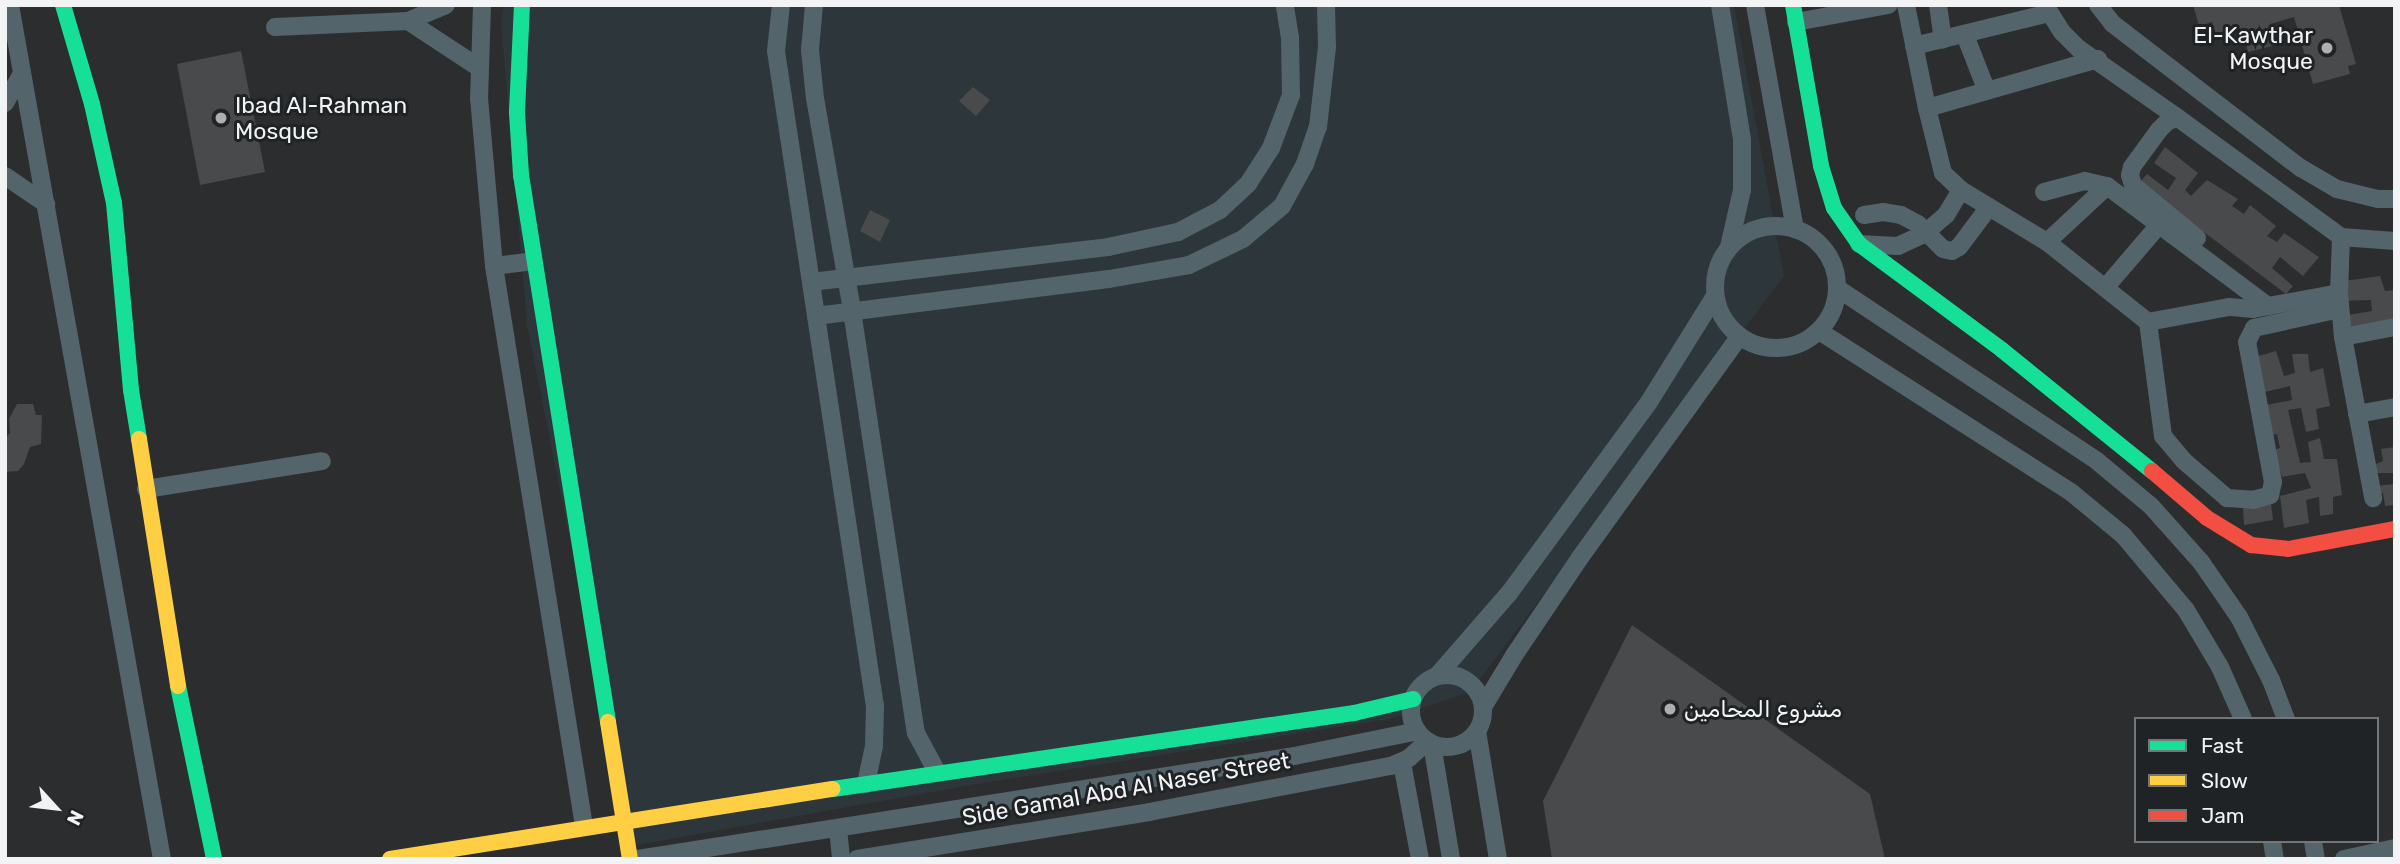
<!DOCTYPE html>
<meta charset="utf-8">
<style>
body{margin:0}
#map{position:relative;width:2400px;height:864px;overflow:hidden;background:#2b2d2e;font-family:Rubik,Cairo,sans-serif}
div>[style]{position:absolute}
.built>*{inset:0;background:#2d363a}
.building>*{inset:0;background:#494a4b}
.street>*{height:18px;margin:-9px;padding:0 9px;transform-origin:9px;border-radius:9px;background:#53646a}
.street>.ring{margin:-9px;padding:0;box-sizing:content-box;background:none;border:18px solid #53646a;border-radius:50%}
.fast>*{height:16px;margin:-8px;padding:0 8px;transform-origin:8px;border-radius:8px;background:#16e098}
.slow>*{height:16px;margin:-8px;padding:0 8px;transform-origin:8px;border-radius:8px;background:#ffcf43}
.jam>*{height:16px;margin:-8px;padding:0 8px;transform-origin:8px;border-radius:8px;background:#f24e42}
.dots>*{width:19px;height:19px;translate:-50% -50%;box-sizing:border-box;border:4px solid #202325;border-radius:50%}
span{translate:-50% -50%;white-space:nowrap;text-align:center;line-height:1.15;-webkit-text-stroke:6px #202325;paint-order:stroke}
.poi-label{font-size:23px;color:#f1f3f4}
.right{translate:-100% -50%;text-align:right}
.left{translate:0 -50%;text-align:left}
.street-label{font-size:23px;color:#f1f3f4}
.frame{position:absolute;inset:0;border:7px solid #f1f3f4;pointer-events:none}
.legend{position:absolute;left:2134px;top:717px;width:245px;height:126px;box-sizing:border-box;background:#202325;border:2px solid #747678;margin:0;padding:9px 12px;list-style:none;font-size:21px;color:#f1f3f4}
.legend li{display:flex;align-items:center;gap:14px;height:35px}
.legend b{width:35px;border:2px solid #747678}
.north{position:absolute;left:21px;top:773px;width:70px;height:70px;-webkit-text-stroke:5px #202325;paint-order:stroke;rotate:117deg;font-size:19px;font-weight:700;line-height:28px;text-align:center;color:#f1f3f4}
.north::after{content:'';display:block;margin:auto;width:24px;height:32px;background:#f1f3f4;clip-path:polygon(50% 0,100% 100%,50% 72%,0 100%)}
</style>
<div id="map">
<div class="built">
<i style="clip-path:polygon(504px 5px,1734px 5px,1784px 276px,1470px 692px,1389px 719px,977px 784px,631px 846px,527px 325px,501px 22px)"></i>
</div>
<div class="building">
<i style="clip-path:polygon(2193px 5px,2339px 5px,2356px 64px,2348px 66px,2350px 74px,2313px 84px,2294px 17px,2270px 24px,2276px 45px,2248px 52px,2242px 30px,2217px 37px,2212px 22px,2199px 26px)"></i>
<i style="clip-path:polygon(241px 51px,265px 172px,200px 185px,177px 64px)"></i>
<i style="clip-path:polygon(973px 87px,990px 100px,976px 116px,959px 101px)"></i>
<i style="clip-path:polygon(2165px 147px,2198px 173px,2185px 190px,2191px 196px,2207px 180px,2238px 199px,2232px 206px,2244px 214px,2250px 205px,2276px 226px,2267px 236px,2277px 242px,2284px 233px,2319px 257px,2303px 276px,2280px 257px,2272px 268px,2293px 286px,2286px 294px,2139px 183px,2147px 174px,2168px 190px,2176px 178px,2154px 163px)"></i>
<i style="clip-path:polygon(870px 210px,890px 220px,880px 242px,860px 231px)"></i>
<i style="clip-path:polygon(2380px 276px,2385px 291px,2395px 290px,2395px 324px,2351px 329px,2348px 315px,2372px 311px,2371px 300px,2340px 301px,2344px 281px)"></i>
<i style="clip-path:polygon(2276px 351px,2284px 376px,2295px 373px,2292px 354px,2308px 354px,2310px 372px,2323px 368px,2330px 406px,2316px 409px,2319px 429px,2306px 432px,2301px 408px,2288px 410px,2300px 463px,2311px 462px,2308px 442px,2320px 438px,2324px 459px,2337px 459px,2342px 495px,2333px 497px,2333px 514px,2320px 516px,2319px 497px,2306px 500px,2309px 523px,2284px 528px,2280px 496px,2311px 488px,2305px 473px,2282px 477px,2273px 450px,2280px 448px,2277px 434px,2271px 435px,2266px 405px,2292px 400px,2290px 386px,2265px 392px,2258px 356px)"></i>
<i style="clip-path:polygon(17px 404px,33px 404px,36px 415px,42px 415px,41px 444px,30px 447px,24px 464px,18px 471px,5px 472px,5px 438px,10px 433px,9px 419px)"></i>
<i style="clip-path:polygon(2395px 447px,2395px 473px,2376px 473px,2376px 464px,2383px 461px,2381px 449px)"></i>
<i style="clip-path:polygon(2395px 484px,2395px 505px,2385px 506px,2383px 493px,2377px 494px,2375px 486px)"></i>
<i style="clip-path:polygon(2271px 503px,2273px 520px,2244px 525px,2243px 508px)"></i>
<i style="clip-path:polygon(1632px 625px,1870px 794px,1885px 859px,1552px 859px,1543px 801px)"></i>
</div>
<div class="street">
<i style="left:10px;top:5px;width:867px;rotate:79.91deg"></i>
<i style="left:482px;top:5px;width:93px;rotate:91.8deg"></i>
<i style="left:479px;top:98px;width:169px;rotate:84.9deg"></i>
<i style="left:494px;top:266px;width:567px;rotate:80.87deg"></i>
<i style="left:781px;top:5px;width:46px;rotate:96.2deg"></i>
<i style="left:776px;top:51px;width:662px;rotate:81.41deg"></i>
<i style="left:875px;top:706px;width:40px;rotate:91.4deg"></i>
<i style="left:874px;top:746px;width:39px;rotate:102deg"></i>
<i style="left:814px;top:5px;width:45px;rotate:95.1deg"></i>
<i style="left:810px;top:50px;width:48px;rotate:84.1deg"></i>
<i style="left:815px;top:98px;width:216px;rotate:80.1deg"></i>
<i style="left:852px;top:311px;width:427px;rotate:81.4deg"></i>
<i style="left:916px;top:733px;width:44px;rotate:61.7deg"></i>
<i style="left:1720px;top:5px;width:137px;rotate:80.7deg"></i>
<i style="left:1742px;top:140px;width:50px;rotate:90deg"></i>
<i style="left:1742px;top:190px;width:58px;rotate:102.8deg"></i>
<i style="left:1755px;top:5px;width:228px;rotate:79.9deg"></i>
<i style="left:1906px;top:5px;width:105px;rotate:78.5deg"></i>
<i style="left:1938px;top:5px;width:35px;rotate:82deg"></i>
<i style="left:2045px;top:5px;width:32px;rotate:58deg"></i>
<i style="left:2062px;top:32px;width:23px;rotate:45deg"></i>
<i style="left:2078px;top:48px;width:122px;rotate:35deg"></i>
<i style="left:2098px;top:5px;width:24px;rotate:52deg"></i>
<i style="left:2113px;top:24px;width:237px;rotate:37.5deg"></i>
<i style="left:2301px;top:168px;width:42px;rotate:30.3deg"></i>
<i style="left:2337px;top:189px;width:42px;rotate:13.7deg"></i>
<i style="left:2378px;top:199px;width:17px"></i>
<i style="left:408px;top:21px;width:84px;rotate:33.3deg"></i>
<i style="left:1796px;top:22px;width:94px;rotate:-10.5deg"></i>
<i style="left:275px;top:27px;width:133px;rotate:-2.6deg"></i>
<i style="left:408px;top:21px;width:41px;rotate:-22.8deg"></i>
<i style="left:1965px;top:35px;width:58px;rotate:68.7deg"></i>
<i style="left:1914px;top:46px;width:139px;rotate:-13.7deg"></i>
<i style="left:2098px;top:59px;width:178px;rotate:164deg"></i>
<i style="left:1927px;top:108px;width:67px;rotate:76.2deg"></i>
<i style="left:1943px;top:173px;width:25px;rotate:43deg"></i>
<i style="left:1961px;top:190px;width:100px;rotate:31.2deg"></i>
<i style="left:2047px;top:242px;width:129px;rotate:38.4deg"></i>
<i style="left:5px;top:103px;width:34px;rotate:-60deg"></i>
<i style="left:5px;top:176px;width:50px;rotate:34.3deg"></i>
<i style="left:2044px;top:192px;width:42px;rotate:-15deg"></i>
<i style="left:2085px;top:181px;width:23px;rotate:13deg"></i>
<i style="left:2107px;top:186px;width:201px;rotate:36.7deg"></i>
<i style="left:1864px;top:215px;width:19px;rotate:-9deg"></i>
<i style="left:1883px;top:212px;width:18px;rotate:9deg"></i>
<i style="left:1901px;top:215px;width:19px;rotate:28deg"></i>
<i style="left:1918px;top:224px;width:35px;rotate:45deg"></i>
<i style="left:1943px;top:249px;width:9px;rotate:13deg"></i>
<i style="left:1952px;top:251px;width:8px;rotate:-30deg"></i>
<i style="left:1959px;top:247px;width:50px;rotate:-53.1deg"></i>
<i class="ring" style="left:1715px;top:226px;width:104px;height:104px"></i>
<i style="left:2341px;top:237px;width:56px;rotate:92deg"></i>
<i style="left:2339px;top:293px;width:44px;rotate:84.8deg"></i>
<i style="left:2343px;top:337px;width:164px;rotate:79.4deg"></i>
<i style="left:2197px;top:238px;width:83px;rotate:-140.4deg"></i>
<i style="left:2133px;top:185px;width:10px;rotate:-107deg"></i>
<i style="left:2130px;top:175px;width:8px;rotate:-76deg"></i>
<i style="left:2132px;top:167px;width:46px;rotate:-53.9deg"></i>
<i style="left:2159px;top:130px;width:13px;rotate:-45deg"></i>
<i style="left:2168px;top:121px;width:10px;rotate:-17deg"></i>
<i style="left:2178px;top:118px;width:202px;rotate:36.1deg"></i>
<i style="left:2341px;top:237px;width:54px;rotate:4.2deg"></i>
<i style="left:2047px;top:242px;width:82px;rotate:-43deg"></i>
<i style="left:1859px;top:244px;width:39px;rotate:3deg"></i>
<i style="left:1898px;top:246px;width:29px;rotate:-25deg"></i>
<i style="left:1924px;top:234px;width:29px;rotate:-41deg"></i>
<i style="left:1946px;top:215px;width:29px;rotate:-59deg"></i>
<i style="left:494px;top:266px;width:38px;rotate:-7deg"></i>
<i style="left:811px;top:282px;width:299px;rotate:-6.7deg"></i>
<i style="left:1108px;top:247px;width:72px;rotate:-12.1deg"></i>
<i style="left:1178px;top:232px;width:47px;rotate:-27.6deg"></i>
<i style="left:1220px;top:210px;width:38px;rotate:-43deg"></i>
<i style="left:1248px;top:184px;width:43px;rotate:-57.4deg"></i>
<i style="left:1271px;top:148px;width:57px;rotate:-69.3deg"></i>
<i style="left:1291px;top:95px;width:57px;rotate:-91deg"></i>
<i style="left:1290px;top:38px;width:33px;rotate:-99deg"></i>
<i style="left:1837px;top:288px;width:312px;rotate:33.6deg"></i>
<i style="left:2097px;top:461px;width:70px;rotate:39.8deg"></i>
<i style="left:2151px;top:506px;width:75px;rotate:48.2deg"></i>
<i style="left:2201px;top:562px;width:67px;rotate:55.4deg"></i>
<i style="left:2239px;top:617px;width:71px;rotate:63.1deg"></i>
<i style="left:2271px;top:680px;width:42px;rotate:69deg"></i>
<i style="left:2105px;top:288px;width:83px;rotate:-49.4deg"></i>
<i style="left:2339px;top:293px;width:87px;rotate:169.5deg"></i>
<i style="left:2253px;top:309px;width:24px;rotate:-175deg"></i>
<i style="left:2229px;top:307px;width:82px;rotate:169.5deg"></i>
<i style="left:2148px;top:322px;width:115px;rotate:82.5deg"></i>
<i style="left:2163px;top:436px;width:33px;rotate:50deg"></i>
<i style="left:2184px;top:461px;width:57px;rotate:40.7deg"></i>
<i style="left:2227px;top:498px;width:26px;rotate:4deg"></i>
<i style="left:2253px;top:500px;width:18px;rotate:-16deg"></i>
<i style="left:2270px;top:495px;width:13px;rotate:-77deg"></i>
<i style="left:2273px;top:482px;width:142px;rotate:-100.5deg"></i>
<i style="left:2247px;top:342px;width:16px;rotate:-63deg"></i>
<i style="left:2254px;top:328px;width:88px;rotate:-12.5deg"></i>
<i style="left:816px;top:316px;width:295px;rotate:-7.2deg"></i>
<i style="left:1109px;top:279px;width:81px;rotate:-9.9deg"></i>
<i style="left:1189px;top:265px;width:60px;rotate:-25.7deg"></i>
<i style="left:1243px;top:239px;width:51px;rotate:-40.2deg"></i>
<i style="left:1282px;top:206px;width:48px;rotate:-61.3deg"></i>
<i style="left:1305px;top:164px;width:39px;rotate:-71deg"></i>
<i style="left:1318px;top:127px;width:81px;rotate:-83.6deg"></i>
<i style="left:1327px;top:47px;width:42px;rotate:-91.4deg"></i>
<i style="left:1819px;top:331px;width:300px;rotate:32.6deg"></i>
<i style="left:2072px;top:493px;width:66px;rotate:39.5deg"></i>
<i style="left:2123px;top:535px;width:98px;rotate:50deg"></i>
<i style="left:2186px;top:610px;width:66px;rotate:59.2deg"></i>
<i style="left:2220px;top:667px;width:57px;rotate:66.1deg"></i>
<i style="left:2343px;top:337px;width:53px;rotate:-10.9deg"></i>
<i style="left:2357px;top:414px;width:39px;rotate:-10deg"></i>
<i style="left:146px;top:489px;width:178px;rotate:-9deg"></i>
<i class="ring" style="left:1411px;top:675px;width:54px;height:54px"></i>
<i style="left:1437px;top:676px;width:111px;rotate:-49deg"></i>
<i style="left:1510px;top:592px;width:235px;rotate:-53.8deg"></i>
<i style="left:1649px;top:402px;width:125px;rotate:-58.1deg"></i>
<i style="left:1483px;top:707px;width:62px;rotate:-58.9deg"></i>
<i style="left:1515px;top:654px;width:115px;rotate:-56deg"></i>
<i style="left:1579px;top:559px;width:274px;rotate:-54.2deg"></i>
<i style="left:1477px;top:731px;width:130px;rotate:80.7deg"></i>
<i style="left:1432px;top:744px;width:117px;rotate:80.6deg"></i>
<i style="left:1402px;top:763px;width:98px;rotate:79.4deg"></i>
<i style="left:838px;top:829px;width:30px;rotate:84deg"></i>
<i style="left:2272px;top:841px;width:18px;rotate:81deg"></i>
<i style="left:2313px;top:841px;width:18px;rotate:81deg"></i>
<i style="left:638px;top:859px;width:664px;rotate:-8.92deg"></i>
<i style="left:1294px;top:756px;width:126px;rotate:-11.4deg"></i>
<i style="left:857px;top:859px;width:296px;rotate:-9.1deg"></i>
<i style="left:1149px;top:812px;width:246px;rotate:-10.8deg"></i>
<i style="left:1391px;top:766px;width:20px;rotate:-24deg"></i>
<i style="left:1409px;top:758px;width:25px;rotate:-42deg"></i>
<i style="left:2344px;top:859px;width:52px;rotate:-12.2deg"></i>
</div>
<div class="fast">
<i style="left:63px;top:5px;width:103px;rotate:73.7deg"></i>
<i style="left:92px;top:104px;width:101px;rotate:77.5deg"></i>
<i style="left:114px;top:203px;width:188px;rotate:84.8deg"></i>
<i style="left:131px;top:390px;width:50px;rotate:80.7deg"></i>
<i style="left:522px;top:5px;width:108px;rotate:92.7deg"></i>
<i style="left:517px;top:113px;width:62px;rotate:86.3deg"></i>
<i style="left:521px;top:175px;width:554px;rotate:80.96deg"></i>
<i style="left:1793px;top:5px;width:163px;rotate:80.1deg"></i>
<i style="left:1821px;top:166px;width:44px;rotate:72.8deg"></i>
<i style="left:1834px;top:208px;width:44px;rotate:55.2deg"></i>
<i style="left:1859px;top:244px;width:178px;rotate:36.5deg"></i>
<i style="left:2002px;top:350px;width:193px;rotate:38.9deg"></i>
<i style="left:178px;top:686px;width:177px;rotate:78.2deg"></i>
<i style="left:833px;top:789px;width:527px;rotate:-8.3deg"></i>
<i style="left:1354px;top:713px;width:61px;rotate:-13.3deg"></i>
</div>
<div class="slow">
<i style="left:139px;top:439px;width:250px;rotate:81deg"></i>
<i style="left:608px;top:722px;width:139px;rotate:80.9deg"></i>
<i style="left:390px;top:859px;width:448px;rotate:-9deg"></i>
</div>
<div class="jam">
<i style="left:2152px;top:471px;width:72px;rotate:40.5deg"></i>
<i style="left:2207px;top:518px;width:52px;rotate:31.5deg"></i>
<i style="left:2251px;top:545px;width:37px;rotate:6deg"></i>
<i style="left:2288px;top:549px;width:109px;rotate:-10.6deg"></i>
</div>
<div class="dots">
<i style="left:2327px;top:48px;background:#acaeaf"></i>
<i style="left:221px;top:118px;background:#acaeaf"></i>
<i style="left:1670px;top:709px;background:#acaeaf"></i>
</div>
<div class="poi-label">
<span class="right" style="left:2313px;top:48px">El-Kawthar<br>Mosque</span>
<span class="left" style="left:235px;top:118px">Ibad Al-Rahman<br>Mosque</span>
<span class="left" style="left:1684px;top:709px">مشروع المحامين</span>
</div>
<div class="street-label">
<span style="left:1126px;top:789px;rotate:-10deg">Side Gamal Abd Al Naser Street</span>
</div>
<div class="frame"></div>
<ul class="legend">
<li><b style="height:9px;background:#16e098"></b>Fast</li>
<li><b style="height:9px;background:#ffcf43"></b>Slow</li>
<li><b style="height:9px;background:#f24e42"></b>Jam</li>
</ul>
<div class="north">N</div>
</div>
